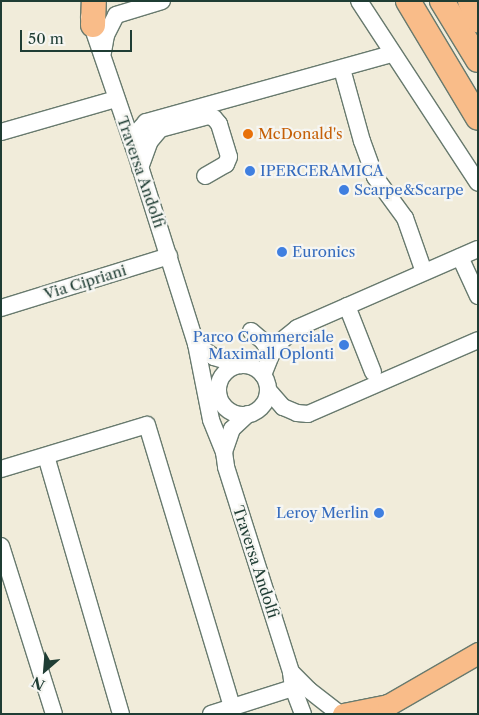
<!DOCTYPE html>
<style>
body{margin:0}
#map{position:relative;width:479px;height:715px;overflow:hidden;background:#f1ecda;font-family:"Libre Caslon Text",serif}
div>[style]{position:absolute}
.roads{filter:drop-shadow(1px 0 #687a6e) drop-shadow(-1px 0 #687a6e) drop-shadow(0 1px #687a6e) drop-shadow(0 -1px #687a6e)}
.minor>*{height:16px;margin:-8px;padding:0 8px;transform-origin:8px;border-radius:8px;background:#fff}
.minor>.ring{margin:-8px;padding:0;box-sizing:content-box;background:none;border:16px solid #fff;border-radius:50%}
.major>*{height:21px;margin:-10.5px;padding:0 10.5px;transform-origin:10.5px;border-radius:10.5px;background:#f9bc89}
.highway>*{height:24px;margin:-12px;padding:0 12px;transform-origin:12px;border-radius:12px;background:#f9bc89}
.dots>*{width:14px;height:14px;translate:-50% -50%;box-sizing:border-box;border:2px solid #f6f6f2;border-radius:50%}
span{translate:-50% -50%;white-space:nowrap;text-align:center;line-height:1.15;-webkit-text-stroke:4.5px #f6f6f2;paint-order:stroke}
.food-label{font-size:15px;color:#c56008}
.left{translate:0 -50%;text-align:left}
.shop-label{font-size:15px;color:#366cbe}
.right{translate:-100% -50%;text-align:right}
.street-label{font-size:15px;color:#1f3d34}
.frame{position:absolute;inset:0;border:2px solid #1f3d34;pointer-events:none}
.north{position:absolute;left:20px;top:645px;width:50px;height:50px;-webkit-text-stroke:4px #f6f6f2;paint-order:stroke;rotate:207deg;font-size:14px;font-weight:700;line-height:20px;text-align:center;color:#1f3d34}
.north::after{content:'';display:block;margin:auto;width:18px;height:22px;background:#1f3d34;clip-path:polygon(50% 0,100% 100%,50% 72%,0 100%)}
.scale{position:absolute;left:20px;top:30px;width:112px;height:22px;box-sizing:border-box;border:2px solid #1f3d34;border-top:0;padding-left:6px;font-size:15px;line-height:18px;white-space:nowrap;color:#1f3d34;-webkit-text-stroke:4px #f6f6f2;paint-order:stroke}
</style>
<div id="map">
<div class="roads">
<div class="minor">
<i style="left:359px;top:1px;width:217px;rotate:56.8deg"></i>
<i style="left:89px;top:17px;width:148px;rotate:71.1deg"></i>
<i style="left:137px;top:157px;width:196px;rotate:72.5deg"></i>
<i style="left:196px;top:344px;width:77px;rotate:78.8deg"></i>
<i style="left:211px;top:420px;width:35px;rotate:68deg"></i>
<i style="left:224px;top:452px;width:15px;rotate:82deg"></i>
<i style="left:226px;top:467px;width:215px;rotate:72.4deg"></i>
<i style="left:291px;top:672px;width:16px;rotate:83deg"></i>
<i style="left:293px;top:688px;width:28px;rotate:69deg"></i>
<i style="left:103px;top:52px;width:17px;rotate:-80deg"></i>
<i style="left:106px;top:35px;width:22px;rotate:-63deg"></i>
<i style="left:116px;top:15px;width:48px;rotate:-16.9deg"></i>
<i style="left:342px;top:69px;width:75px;rotate:74.5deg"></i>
<i style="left:362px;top:141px;width:38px;rotate:70deg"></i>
<i style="left:375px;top:177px;width:51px;rotate:53.8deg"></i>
<i style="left:405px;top:218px;width:57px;rotate:70.6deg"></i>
<i style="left:1px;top:132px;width:120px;rotate:-16deg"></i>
<i style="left:136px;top:150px;width:19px;rotate:-84deg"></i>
<i style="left:138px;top:131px;width:12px;rotate:-48deg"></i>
<i style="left:146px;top:122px;width:255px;rotate:-15.5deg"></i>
<i style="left:140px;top:168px;width:29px;rotate:-70deg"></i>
<i style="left:150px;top:141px;width:16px;rotate:-50deg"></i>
<i style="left:160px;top:129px;width:51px;rotate:-14.9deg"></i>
<i style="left:209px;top:116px;width:5px;rotate:22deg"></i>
<i style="left:214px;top:118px;width:8px;rotate:50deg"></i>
<i style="left:219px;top:124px;width:34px;rotate:73deg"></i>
<i style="left:229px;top:157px;width:8px;rotate:113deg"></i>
<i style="left:226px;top:164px;width:24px;rotate:150deg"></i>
<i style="left:460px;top:257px;width:43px;rotate:65.2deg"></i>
<i style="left:347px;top:306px;width:71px;rotate:68.5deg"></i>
<i style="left:1px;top:308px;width:176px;rotate:-17.2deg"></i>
<i style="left:251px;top:331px;width:16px;rotate:40deg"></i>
<i style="left:263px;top:341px;width:16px;rotate:60deg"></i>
<i style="left:196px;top:344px;width:22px;rotate:36deg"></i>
<i style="left:214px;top:357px;width:28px;rotate:17deg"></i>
<i class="ring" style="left:218px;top:365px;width:34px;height:34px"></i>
<i style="left:263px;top:375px;width:22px;rotate:-68deg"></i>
<i style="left:271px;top:355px;width:16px;rotate:-55deg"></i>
<i style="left:280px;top:342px;width:22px;rotate:-39deg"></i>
<i style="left:297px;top:328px;width:197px;rotate:-23.6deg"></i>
<i style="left:268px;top:390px;width:23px;rotate:49deg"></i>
<i style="left:283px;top:407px;width:15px;rotate:23deg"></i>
<i style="left:297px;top:413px;width:11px;rotate:5deg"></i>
<i style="left:308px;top:414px;width:185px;rotate:-23.5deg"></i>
<i style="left:224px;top:452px;width:24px;rotate:-71deg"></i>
<i style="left:232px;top:429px;width:22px;rotate:-43deg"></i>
<i style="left:46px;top:456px;width:269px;rotate:73.8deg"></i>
<i style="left:1px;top:469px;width:152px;rotate:-16.8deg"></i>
<i style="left:147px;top:425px;width:295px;rotate:73.2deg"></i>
<i style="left:1px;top:546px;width:176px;rotate:72.5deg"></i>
<i style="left:291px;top:672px;width:25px;rotate:45deg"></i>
<i style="left:309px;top:690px;width:36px;rotate:38deg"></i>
<i style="left:211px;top:714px;width:86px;rotate:-17.6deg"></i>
</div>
<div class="major">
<i style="left:343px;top:714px;width:46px;rotate:-11.3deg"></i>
<i style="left:379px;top:714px;width:13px;rotate:-45deg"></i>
<i style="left:388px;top:705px;width:104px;rotate:-30deg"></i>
</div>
<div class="highway">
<i style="left:408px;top:1px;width:136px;rotate:59.1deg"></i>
<i style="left:442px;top:1px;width:69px;rotate:58.6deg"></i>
<i style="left:470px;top:1px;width:21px;rotate:67deg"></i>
<i style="left:93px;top:25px;width:24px;rotate:-88deg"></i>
</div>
</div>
<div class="dots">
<i style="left:248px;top:134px;background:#e8710a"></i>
<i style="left:250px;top:171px;background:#3f7fe0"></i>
<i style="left:344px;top:190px;background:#3f7fe0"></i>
<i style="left:282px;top:252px;background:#3f7fe0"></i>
<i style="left:344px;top:345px;background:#3f7fe0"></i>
<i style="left:379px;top:513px;background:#3f7fe0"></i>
</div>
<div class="food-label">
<span class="left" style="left:258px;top:134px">McDonald's</span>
</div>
<div class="shop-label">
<span class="left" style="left:260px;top:171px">IPERCERAMICA</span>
<span class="left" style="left:354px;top:190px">Scarpe&amp;Scarpe</span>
<span class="left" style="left:292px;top:252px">Euronics</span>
<span class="right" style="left:334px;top:345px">Parco Commerciale<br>Maximall Oplonti</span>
<span class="right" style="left:369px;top:513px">Leroy Merlin</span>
</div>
<div class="street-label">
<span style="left:141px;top:172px;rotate:71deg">Traversa Andolfi</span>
<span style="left:85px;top:282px;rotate:-17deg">Via Cipriani</span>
<span style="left:256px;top:562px;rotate:72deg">Traversa Andolfi</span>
</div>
<div class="frame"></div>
<div class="north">N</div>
<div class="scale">50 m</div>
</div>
